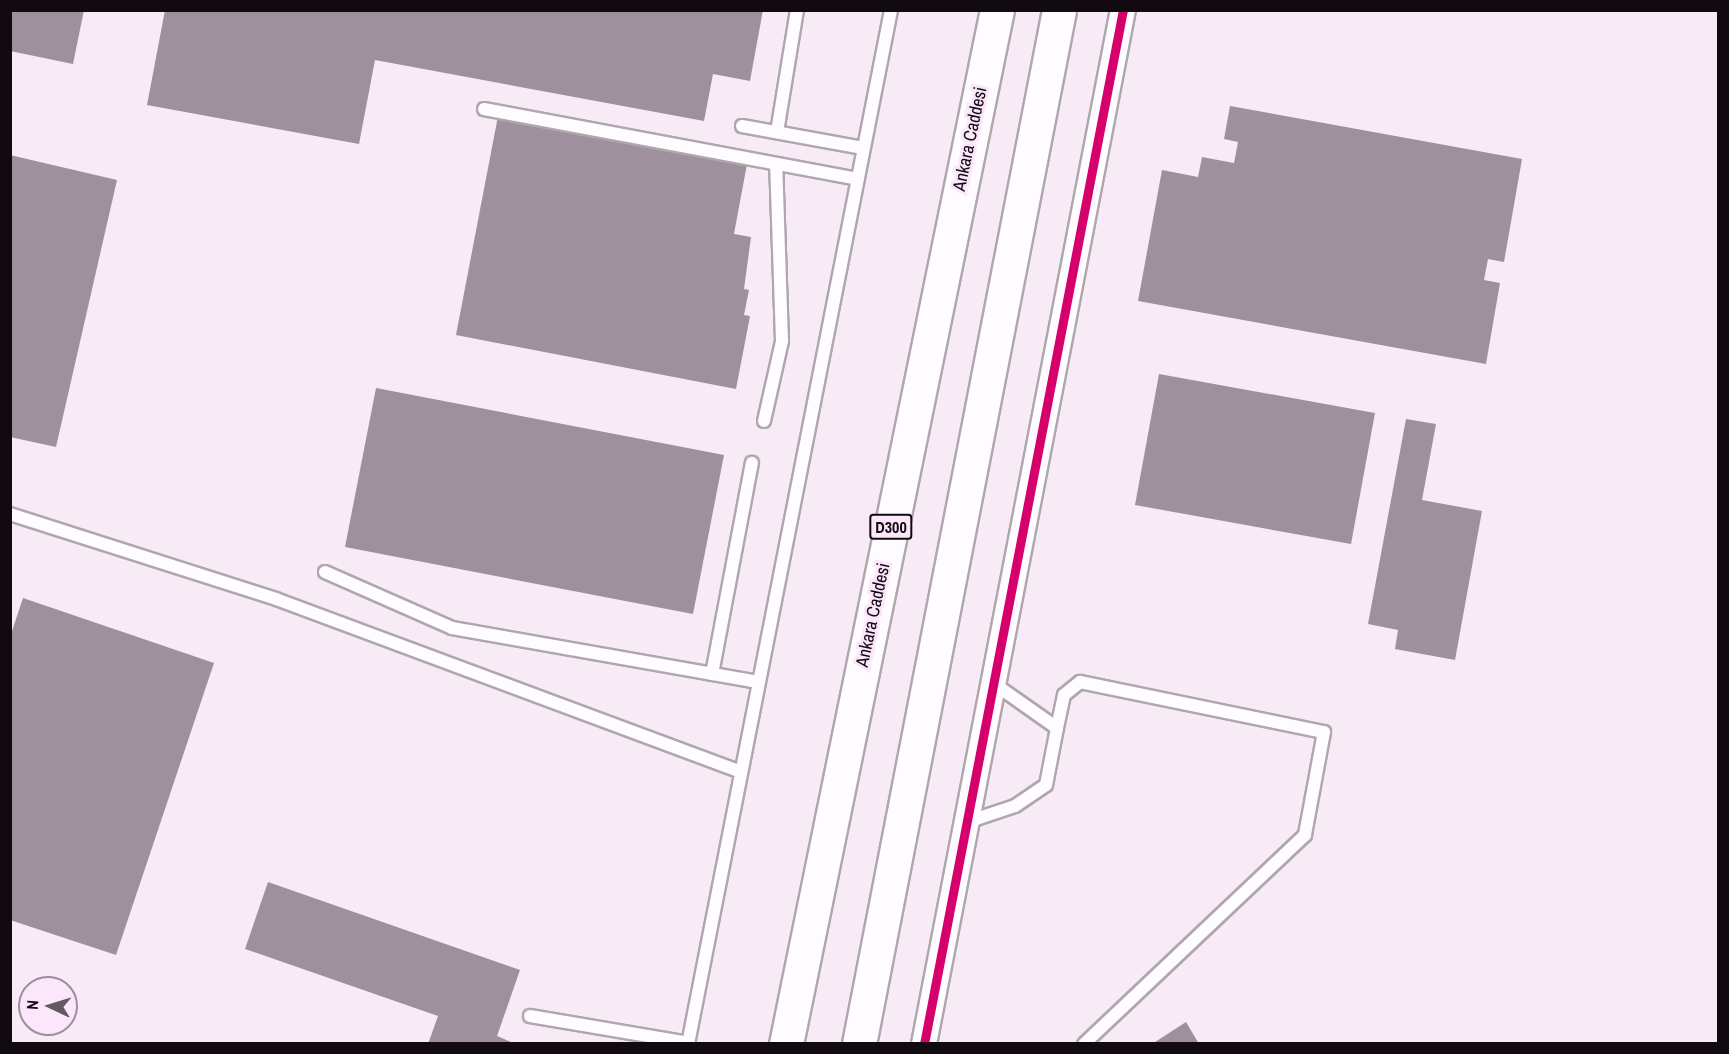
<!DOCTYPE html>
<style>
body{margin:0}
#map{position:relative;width:1729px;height:1054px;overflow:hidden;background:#f7ebf6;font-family:"Archivo Narrow",sans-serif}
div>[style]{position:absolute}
.building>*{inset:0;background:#9e919d}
.roads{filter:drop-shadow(2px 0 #b0a6ae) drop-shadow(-2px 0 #b0a6ae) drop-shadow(0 2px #b0a6ae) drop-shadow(0 -2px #b0a6ae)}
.service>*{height:12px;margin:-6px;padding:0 6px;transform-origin:6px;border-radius:6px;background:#fefcfe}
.minor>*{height:24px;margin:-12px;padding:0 12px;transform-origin:12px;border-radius:12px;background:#fefcfe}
.trunk>*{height:33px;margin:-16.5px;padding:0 16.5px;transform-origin:16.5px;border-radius:16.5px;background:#fefcfe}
.cycleway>*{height:9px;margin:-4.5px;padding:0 4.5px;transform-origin:4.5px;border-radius:4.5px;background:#d6006c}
span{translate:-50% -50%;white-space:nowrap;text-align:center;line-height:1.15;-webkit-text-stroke:6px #fce6fa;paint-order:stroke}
.shield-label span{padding:2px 4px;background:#fce6fa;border:2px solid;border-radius:4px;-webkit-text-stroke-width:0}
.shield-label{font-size:16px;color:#110a11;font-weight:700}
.street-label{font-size:18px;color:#110a11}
.frame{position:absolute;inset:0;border:12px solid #110a11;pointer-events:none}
.north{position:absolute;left:18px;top:976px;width:60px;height:60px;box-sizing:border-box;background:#fce6fa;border:2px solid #9e8e9d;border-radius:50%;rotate:274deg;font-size:16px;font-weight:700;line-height:24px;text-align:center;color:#110a11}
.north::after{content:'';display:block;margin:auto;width:21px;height:27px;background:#625961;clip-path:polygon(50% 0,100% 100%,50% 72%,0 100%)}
</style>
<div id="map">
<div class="building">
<i style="clip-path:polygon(10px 10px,84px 10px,73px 64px,10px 51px)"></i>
<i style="clip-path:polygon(165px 10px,763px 10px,750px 81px,713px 74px,704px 121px,375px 60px,359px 144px,147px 105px)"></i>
<i style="clip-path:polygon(1230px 106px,1522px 159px,1504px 262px,1488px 259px,1484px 280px,1500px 283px,1486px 364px,1138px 301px,1162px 170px,1198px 177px,1202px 157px,1234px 163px,1238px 142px,1224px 139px)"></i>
<i style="clip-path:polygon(498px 116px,747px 164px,734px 234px,751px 237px,744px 289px,749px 290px,744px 315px,750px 316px,736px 389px,456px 335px)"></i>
<i style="clip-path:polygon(10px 155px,117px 180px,56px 447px,10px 437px)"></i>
<i style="clip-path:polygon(1159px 374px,1375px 413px,1351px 544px,1135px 505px)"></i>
<i style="clip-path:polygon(376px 388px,724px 455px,693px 614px,345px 547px)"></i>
<i style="clip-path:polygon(1406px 419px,1436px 424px,1422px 500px,1482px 511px,1455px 660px,1395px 649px,1398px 630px,1368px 624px)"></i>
<i style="clip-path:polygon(23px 598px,214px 663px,116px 955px,10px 920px,10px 637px)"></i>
<i style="clip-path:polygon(268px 882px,520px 970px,497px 1036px,516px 1044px,428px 1044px,438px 1016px,245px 949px)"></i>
<i style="clip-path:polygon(1186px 1022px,1199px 1044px,1152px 1044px)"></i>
</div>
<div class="roads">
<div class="service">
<i style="left:484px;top:109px;width:380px;rotate:10.6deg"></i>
<i style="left:742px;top:126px;width:123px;rotate:10.3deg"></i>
<i style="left:777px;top:132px;width:124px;rotate:-80.7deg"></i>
<i style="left:764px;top:421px;width:82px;rotate:-77.3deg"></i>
<i style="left:782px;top:341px;width:177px;rotate:-91.9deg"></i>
<i style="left:10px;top:514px;width:279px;rotate:17.7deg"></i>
<i style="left:276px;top:599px;width:496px;rotate:20.4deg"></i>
<i style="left:325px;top:572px;width:139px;rotate:23.8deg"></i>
<i style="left:452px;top:628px;width:311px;rotate:10deg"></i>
<i style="left:712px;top:674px;width:215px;rotate:-79.3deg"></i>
<i style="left:1057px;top:728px;width:34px;rotate:-78deg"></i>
<i style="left:1064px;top:695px;width:21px;rotate:-39deg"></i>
<i style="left:1080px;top:682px;width:249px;rotate:11.6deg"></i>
<i style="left:1324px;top:732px;width:105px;rotate:100.5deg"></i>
<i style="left:1305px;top:835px;width:304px;rotate:136.6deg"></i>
<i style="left:967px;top:822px;width:51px;rotate:-18.4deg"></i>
<i style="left:1015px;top:806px;width:37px;rotate:-34deg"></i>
<i style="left:1046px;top:785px;width:58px;rotate:-79.1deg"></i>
<i style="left:1057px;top:728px;width:78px;rotate:-144.9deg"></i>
<i style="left:530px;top:1016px;width:161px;rotate:9.6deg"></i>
<i style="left:688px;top:1044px;width:1054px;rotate:-78.89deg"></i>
</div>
<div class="minor">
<i style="left:924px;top:1044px;width:1053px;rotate:-79.11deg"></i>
</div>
<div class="trunk">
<i style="left:786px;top:1044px;width:1055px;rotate:-78.47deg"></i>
<i style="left:859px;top:1044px;width:1053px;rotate:-79.05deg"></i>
</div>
</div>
<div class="cycleway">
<i style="left:924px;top:1044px;width:1053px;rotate:-79.11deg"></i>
</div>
<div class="shield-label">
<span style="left:891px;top:527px">D300</span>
</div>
<div class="street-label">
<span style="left:970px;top:139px;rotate:-78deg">Ankara Caddesi</span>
<span style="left:873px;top:615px;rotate:-78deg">Ankara Caddesi</span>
</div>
<div class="frame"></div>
<div class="north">N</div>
</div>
